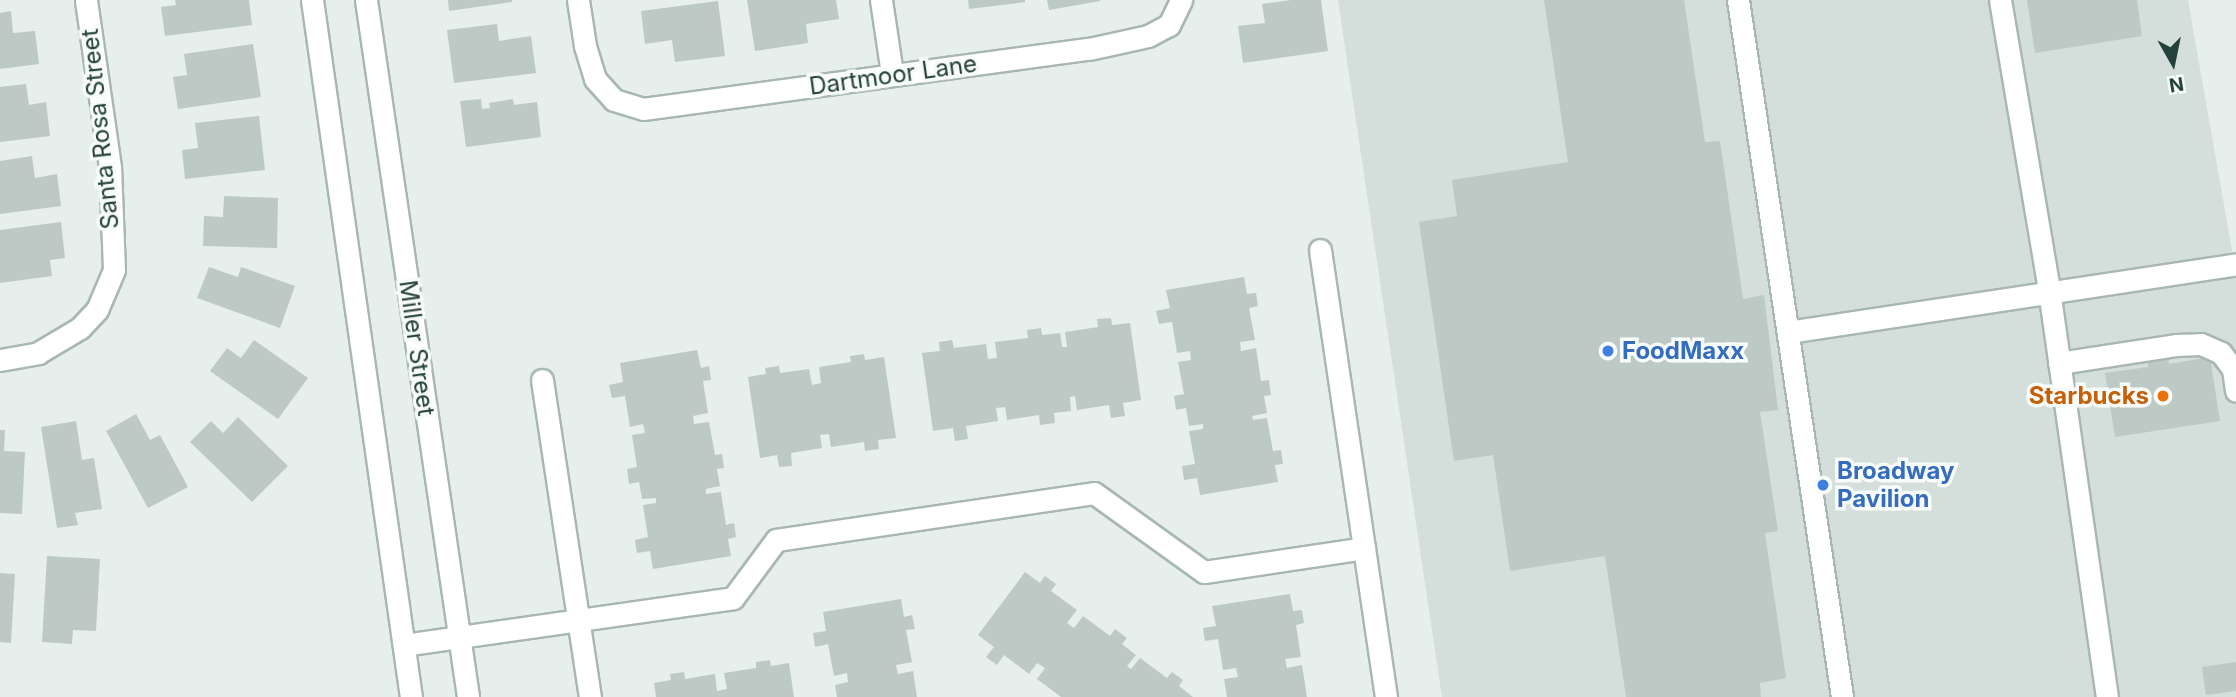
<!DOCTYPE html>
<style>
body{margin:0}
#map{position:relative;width:2236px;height:697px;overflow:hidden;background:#e6efec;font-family:Inter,sans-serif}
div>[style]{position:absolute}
.built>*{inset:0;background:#d4dedb}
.building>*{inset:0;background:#bcc9c5}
.roads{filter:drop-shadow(2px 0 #a8b7b3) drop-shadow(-2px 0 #a8b7b3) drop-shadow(0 2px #a8b7b3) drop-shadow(0 -2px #a8b7b3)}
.minor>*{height:21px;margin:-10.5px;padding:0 10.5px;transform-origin:10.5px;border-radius:10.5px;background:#fff}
.dots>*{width:19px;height:19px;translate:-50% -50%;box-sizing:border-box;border:4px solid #f7fbf9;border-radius:50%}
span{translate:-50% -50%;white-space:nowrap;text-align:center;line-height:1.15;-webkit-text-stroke:7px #f7fbf9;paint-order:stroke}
.street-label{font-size:24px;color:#25413b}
.shop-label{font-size:24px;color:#366cbe;font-weight:700}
.left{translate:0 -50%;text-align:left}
.food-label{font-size:24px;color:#c56008;font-weight:700}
.right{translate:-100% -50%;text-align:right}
.north{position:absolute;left:2138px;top:28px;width:70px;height:70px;-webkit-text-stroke:5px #f7fbf9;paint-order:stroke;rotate:171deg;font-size:19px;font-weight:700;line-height:28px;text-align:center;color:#25413b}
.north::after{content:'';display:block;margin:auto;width:24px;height:32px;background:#25413b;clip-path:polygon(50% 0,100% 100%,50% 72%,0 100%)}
</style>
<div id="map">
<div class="built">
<i style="clip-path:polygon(1338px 0,2188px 0,2236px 273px,2236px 697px,1442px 697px)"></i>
</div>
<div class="building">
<i style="clip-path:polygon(175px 0,249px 0,252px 25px,165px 36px,161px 7px,176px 5px)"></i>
<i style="clip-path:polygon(448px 0,512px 0,512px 2px,449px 11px)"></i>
<i style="clip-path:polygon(747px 0,836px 0,839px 19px,806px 24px,808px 43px,755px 51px)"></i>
<i style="clip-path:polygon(968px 0,1025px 0,1025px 2px,969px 9px)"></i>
<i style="clip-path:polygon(1047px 0,1100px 0,1100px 1px,1049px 10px)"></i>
<i style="clip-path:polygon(1291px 0,1321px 0,1328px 51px,1243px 63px,1238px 26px,1265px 23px,1262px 4px)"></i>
<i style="clip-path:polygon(1544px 0,1684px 0,1705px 142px,1720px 141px,1743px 299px,1764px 295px,1778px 410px,1760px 412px,1778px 531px,1765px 533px,1786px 678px,1760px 683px,1761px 697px,1626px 697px,1605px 556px,1510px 571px,1493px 455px,1454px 461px,1419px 222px,1457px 216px,1452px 180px,1568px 162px)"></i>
<i style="clip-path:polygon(2027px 0,2137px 0,2142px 36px,2035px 53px)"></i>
<i style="clip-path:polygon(718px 1px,725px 56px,675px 62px,672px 40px,645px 44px,641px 11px)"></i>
<i style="clip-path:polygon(11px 11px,13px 33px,35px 31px,39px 64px,0 69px,0 13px)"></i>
<i style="clip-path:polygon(497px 24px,499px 41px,531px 36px,536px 73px,454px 83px,447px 30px)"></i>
<i style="clip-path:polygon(253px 44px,261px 97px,178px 109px,173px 77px,187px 75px,184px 54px)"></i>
<i style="clip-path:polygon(26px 84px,29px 105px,46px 102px,50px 136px,0 142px,0 87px)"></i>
<i style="clip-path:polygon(481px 99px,482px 109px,490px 108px,489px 103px,513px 99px,514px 105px,537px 102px,541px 137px,466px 147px,460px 101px)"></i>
<i style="clip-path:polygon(259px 116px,265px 170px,185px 179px,182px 150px,198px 148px,195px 123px)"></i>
<i style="clip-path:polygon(32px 156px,35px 178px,57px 174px,61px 206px,0 214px,0 161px)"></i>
<i style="clip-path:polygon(224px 196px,278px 198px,277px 248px,203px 246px,204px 216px,223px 217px)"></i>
<i style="clip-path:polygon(61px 222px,65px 258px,50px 260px,52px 276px,0 283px,0 230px)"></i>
<i style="clip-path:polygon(209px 267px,238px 277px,241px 267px,295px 286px,280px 328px,197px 298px)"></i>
<i style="clip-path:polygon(1244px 277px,1247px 294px,1256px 293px,1258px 306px,1249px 308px,1255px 340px,1240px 342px,1241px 351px,1256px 348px,1261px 381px,1269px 380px,1271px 395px,1264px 396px,1267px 413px,1252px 416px,1253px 420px,1267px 418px,1273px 451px,1281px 450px,1283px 464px,1275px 465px,1278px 482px,1200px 495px,1197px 478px,1184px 480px,1182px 466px,1195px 464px,1189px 431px,1203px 429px,1203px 424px,1189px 426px,1186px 408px,1176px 410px,1174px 396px,1184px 394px,1178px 362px,1191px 360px,1190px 351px,1177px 353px,1172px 322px,1159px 324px,1156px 311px,1170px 308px,1166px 290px)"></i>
<i style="clip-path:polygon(1111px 318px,1112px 325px,1130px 323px,1141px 400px,1123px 403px,1125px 416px,1111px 418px,1109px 405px,1077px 410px,1075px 396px,1070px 397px,1071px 411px,1054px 413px,1055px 423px,1040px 425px,1039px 415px,1007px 420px,1005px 407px,996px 408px,998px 421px,966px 426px,968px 439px,955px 441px,953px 428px,933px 431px,922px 353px,940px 351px,939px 342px,952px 340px,954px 348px,986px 344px,988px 359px,997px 358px,995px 342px,1028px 338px,1027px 330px,1041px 328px,1042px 335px,1060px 333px,1062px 347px,1067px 347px,1065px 332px,1098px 327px,1097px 319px)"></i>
<i style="clip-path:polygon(254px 340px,308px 378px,278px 419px,210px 371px,227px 348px,241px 358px)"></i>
<i style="clip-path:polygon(697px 350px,701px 368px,709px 366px,711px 380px,703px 381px,708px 413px,693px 416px,694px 424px,709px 422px,715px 455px,722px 454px,724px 468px,717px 469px,720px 486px,706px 489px,706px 494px,721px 492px,726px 525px,734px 523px,736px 537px,728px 539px,731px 556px,653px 569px,650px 551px,637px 553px,635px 540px,648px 537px,643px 505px,656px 503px,656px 498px,642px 499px,639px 482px,629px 484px,627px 469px,637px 467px,632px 435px,645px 433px,643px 424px,630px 427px,625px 396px,612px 398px,609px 385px,623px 382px,620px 363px)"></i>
<i style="clip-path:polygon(864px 354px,865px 360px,884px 357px,896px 438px,878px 440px,879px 449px,865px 451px,864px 442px,831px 447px,829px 434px,820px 435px,822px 448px,791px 453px,792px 466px,779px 467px,777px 455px,760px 458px,748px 377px,766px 374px,765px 368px,779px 366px,780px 373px,809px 369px,812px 385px,821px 383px,819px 367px,851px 362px,850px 356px)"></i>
<i style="clip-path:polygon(2168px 357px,2169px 364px,2210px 357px,2220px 421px,2115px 437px,2105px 373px,2148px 367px,2147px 360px)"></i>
<i style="clip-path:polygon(136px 414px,150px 440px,160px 435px,188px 487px,148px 508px,106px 431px)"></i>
<i style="clip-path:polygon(238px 417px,288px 466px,252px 502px,190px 442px,211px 421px,223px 433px)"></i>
<i style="clip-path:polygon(76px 421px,82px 460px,94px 458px,102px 509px,75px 513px,78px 525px,57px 528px,41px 427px)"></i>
<i style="clip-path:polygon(0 430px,5px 430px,4px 451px,25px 452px,22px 514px,0 513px)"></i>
<i style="clip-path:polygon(47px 556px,100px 559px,96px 631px,73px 630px,72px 644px,42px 642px)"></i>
<i style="clip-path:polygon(1025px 572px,1040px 583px,1045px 576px,1056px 584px,1051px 591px,1077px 610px,1067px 623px,1074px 628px,1083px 616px,1110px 636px,1115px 629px,1127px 638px,1122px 644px,1136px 655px,1127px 666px,1131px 669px,1140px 658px,1167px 678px,1172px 672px,1183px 680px,1179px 686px,1193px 697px,1061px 697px,1037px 679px,1045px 668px,1037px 663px,1029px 674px,1004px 655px,997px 665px,986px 657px,994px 647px,978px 635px)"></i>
<i style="clip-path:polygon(0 573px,15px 574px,11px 643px,0 642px)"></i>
<i style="clip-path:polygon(1290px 594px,1293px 611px,1302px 610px,1304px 623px,1296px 625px,1301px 657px,1285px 659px,1287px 668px,1302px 665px,1307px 697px,1227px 697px,1224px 679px,1238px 677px,1236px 668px,1223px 670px,1218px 639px,1205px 641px,1203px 628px,1216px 626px,1212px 606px)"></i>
<i style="clip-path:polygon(901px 599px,904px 617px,912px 615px,915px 629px,906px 630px,912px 662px,896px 665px,898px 674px,913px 671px,917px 697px,837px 697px,835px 685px,848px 682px,847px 673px,834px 676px,828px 644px,815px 647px,813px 633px,826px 631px,823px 612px)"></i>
<i style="clip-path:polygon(770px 660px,771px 666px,789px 663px,794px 697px,656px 697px,654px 683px,671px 680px,670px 674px,684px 672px,685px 679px,715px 674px,717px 691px,727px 689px,724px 673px,756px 668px,756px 662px)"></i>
<i style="clip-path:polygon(2236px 662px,2236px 691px,2206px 695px,2202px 667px)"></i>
</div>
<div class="roads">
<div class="minor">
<i style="left:312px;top:0;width:704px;rotate:81.92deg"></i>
<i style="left:366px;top:0;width:704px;rotate:81.67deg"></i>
<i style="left:578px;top:0;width:47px;rotate:81.3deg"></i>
<i style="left:585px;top:46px;width:34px;rotate:73deg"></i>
<i style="left:595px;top:79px;width:28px;rotate:48deg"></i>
<i style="left:614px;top:100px;width:30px;rotate:17deg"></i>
<i style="left:643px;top:109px;width:450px;rotate:-7.7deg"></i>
<i style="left:1089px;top:49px;width:60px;rotate:-12.4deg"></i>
<i style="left:1148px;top:36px;width:24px;rotate:-28deg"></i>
<i style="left:1169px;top:25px;width:28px;rotate:-64deg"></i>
<i style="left:881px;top:0;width:75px;rotate:81.5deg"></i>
<i style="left:1738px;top:0;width:705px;rotate:81.51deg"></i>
<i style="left:2000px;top:0;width:294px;rotate:80.4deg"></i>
<i style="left:2049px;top:290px;width:411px;rotate:81.9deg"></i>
<i style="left:1320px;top:250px;width:452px;rotate:81.6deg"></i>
<i style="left:1788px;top:332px;width:453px;rotate:-8.6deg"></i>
<i style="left:0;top:360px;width:39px;rotate:-10deg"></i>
<i style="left:38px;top:353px;width:49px;rotate:-30.8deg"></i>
<i style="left:80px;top:328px;width:25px;rotate:-47deg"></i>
<i style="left:97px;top:310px;width:43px;rotate:-67deg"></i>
<i style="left:114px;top:270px;width:103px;rotate:-92.2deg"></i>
<i style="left:110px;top:167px;width:169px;rotate:-98.2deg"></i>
<i style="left:2059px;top:363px;width:118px;rotate:-8.7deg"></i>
<i style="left:2176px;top:345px;width:25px;rotate:-2deg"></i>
<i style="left:2201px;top:344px;width:22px;rotate:24deg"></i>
<i style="left:2221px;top:353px;width:20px;rotate:53deg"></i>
<i style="left:2233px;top:369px;width:22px;rotate:82deg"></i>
<i style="left:542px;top:380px;width:321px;rotate:81.4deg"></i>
<i style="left:404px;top:645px;width:332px;rotate:-8.1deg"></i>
<i style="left:733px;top:598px;width:72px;rotate:-53.4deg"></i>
<i style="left:776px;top:540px;width:321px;rotate:-8.4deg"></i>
<i style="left:1094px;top:493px;width:135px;rotate:35.7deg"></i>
<i style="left:1204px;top:572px;width:162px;rotate:-8.5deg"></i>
</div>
</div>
<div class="dots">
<i style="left:1608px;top:351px;background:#3f7fe0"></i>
<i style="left:2163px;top:396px;background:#e8710a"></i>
<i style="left:1823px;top:485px;background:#3f7fe0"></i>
</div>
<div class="street-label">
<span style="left:893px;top:75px;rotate:-8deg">Dartmoor Lane</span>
<span style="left:100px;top:129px;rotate:-96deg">Santa Rosa Street</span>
<span style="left:417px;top:348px;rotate:82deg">Miller Street</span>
</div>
<div class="shop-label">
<span class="left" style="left:1622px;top:351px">FoodMaxx</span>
<span class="left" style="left:1837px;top:485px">Broadway<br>Pavilion</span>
</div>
<div class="food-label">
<span class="right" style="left:2149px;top:396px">Starbucks</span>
</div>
<div class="north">N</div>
</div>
